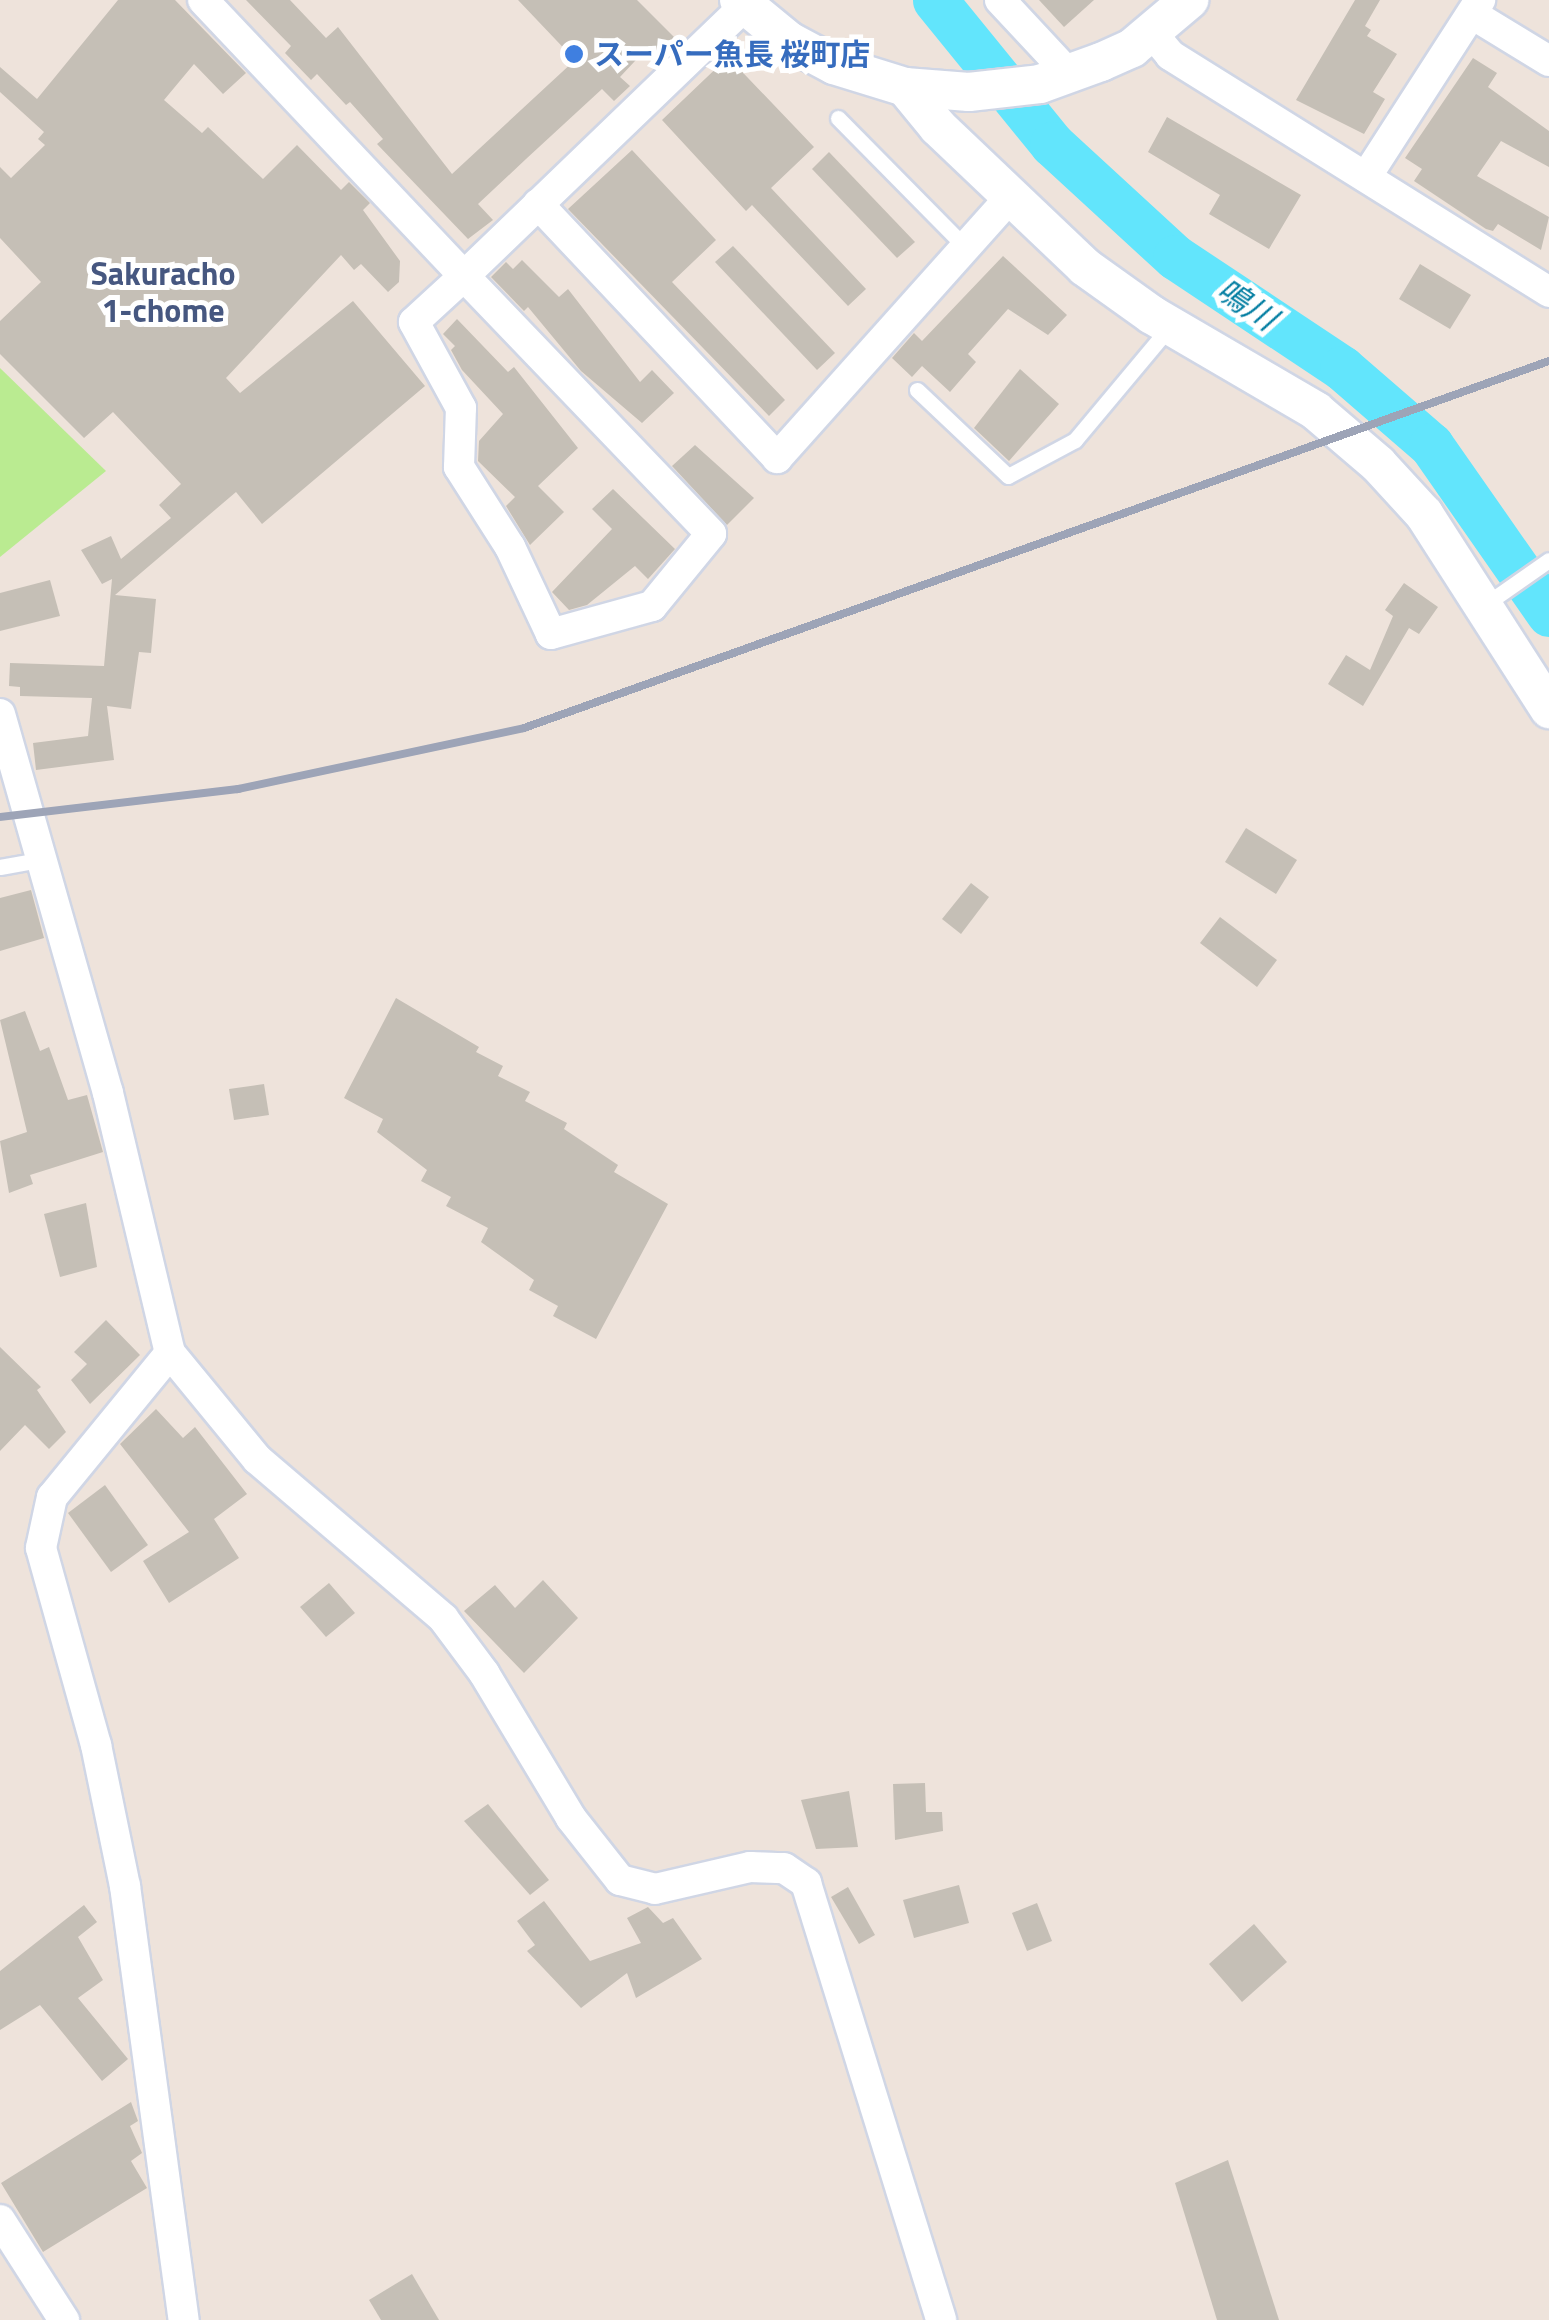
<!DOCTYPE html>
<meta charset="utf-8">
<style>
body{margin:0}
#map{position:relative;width:1549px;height:2320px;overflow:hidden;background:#eee3db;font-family:"Titillium Web","Noto Sans JP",sans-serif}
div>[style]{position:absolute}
.green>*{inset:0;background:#baeb91}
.river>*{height:45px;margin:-22.5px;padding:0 22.5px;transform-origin:22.5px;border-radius:22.5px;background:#62e5fc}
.building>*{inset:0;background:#c5bfb6}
.roads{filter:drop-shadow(2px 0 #d0d6e5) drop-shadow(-2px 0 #d0d6e5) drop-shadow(0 2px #d0d6e5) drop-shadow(0 -2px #d0d6e5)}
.service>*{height:15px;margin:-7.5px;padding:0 7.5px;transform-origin:7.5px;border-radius:7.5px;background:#fff}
.minor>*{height:30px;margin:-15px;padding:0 15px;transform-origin:15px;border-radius:15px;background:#fff}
.tertiary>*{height:38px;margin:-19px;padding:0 19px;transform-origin:19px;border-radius:19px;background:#fff}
.rail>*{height:8px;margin:-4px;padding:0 4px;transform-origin:4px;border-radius:4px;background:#9da4b7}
.dots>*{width:28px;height:28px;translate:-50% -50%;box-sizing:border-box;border:5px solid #fff;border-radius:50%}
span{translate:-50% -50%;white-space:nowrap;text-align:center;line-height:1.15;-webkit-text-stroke:10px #fff;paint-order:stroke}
.shop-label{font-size:30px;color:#366cbe;font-weight:700}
.left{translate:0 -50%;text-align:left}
.neighbourhood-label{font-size:32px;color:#465780;font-weight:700}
.water-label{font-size:32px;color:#017da1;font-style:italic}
</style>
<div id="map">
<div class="green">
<i style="clip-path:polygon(0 368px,106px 471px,0 557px)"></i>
</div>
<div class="river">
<i style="left:935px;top:0;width:186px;rotate:50.9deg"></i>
<i style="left:1052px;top:144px;width:167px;rotate:42.6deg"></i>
<i style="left:1175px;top:257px;width:201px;rotate:33.6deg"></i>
<i style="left:1342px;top:368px;width:118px;rotate:40.9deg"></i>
<i style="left:1431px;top:445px;width:206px;rotate:55.1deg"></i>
</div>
<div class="building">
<i style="clip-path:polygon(118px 0,175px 0,246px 73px,223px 94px,194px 64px,164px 100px,202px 133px,208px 127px,263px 179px,297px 145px,341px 190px,349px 182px,370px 203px,363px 210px,400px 261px,399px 282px,388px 292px,361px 264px,354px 270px,341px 255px,226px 378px,240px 393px,353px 301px,425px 386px,262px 524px,236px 492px,115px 595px,156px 599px,151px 653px,139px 652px,131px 709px,107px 706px,114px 760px,36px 770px,33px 743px,88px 736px,92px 698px,20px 696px,20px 687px,9px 686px,10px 663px,104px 666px,112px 579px,102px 584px,81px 550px,111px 536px,121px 559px,171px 518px,159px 505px,181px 484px,113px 412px,84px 438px,0 354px,0 321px,41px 282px,0 238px,0 167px,11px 178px,45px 145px,38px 139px,44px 132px,0 92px,0 67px,37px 99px)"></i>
<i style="clip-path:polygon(246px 0,290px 0,326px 38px,338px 27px,452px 174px,575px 60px,518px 0,637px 0,677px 40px,659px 57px,649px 46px,620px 77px,630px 86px,614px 101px,602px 89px,526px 159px,478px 204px,493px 220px,468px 239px,377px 144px,383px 139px,350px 102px,346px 105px,317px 74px,311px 80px,285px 53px,291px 46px)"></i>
<i style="clip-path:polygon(1039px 0,1094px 0,1064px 27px)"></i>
<i style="clip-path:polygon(1355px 0,1380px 0,1365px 26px,1371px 30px,1367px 36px,1397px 54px,1373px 92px,1385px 99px,1364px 134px,1296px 100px)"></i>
<i style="clip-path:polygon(728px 57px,814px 147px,771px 188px,866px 289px,848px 306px,752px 205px,746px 211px,662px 120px)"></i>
<i style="clip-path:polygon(1473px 58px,1497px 73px,1488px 87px,1549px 131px,1549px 167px,1501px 141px,1477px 176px,1549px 217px,1541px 250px,1498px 224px,1493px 231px,1486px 229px,1414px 181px,1422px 169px,1405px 158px)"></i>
<i style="clip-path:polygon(1167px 117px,1301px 195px,1269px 249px,1209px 214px,1220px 195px,1148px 152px)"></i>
<i style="clip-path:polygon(632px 150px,716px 240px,672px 282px,785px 400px,769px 416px,568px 209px)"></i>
<i style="clip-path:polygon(829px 152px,915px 242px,897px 258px,812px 169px)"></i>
<i style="clip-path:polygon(733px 246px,835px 353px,817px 370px,715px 262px)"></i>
<i style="clip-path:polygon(1003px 256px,1067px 315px,1048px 335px,1008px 309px,968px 354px,976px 362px,950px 392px,922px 366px,912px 377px,892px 358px,914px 333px,922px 341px)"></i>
<i style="clip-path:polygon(522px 260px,559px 297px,568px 289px,640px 382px,652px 370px,674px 393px,642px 423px,581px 371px,528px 307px,524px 311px,491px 277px,506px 262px,513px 269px)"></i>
<i style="clip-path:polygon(1420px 264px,1471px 295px,1450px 329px,1399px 299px)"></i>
<i style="clip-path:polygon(457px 319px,508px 372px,514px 367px,578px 448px,538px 486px,564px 512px,530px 545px,506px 506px,515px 497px,478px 461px,479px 441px,503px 414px,462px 370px,451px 350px,455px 346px,443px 334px)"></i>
<i style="clip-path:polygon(1020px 369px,1059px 404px,1009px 461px,974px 428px)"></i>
<i style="clip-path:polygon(695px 445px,754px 498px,727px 525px,672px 466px)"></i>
<i style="clip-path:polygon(613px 489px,675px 549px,648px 579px,635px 566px,587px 605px,569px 610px,552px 592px,612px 529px,592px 509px)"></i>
<i style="clip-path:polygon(50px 580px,60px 616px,0 631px,0 593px)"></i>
<i style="clip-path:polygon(1404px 583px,1438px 607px,1419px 634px,1409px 628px,1363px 706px,1328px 684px,1346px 655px,1370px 670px,1393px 616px,1385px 610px)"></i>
<i style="clip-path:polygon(1246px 828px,1297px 860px,1276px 894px,1225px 862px)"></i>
<i style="clip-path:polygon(971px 883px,989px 897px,961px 934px,942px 919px)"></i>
<i style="clip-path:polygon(31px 890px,44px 938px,0 951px,0 898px)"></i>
<i style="clip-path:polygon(1220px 917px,1277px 960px,1257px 987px,1200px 943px)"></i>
<i style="clip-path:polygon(396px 998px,479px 1047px,476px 1052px,503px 1066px,498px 1076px,530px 1092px,525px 1101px,567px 1123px,564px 1129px,618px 1165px,614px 1172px,668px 1204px,596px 1339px,553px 1316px,558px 1306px,529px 1290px,534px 1280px,481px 1242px,488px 1228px,446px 1206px,451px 1197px,421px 1181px,427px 1170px,377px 1132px,383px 1119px,344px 1098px)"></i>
<i style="clip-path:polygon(25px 1011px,40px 1051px,49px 1047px,68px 1100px,87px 1095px,103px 1152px,30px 1175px,33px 1184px,9px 1193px,0 1141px,27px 1132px,0 1020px)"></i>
<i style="clip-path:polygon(264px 1084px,269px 1115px,234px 1120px,229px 1089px)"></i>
<i style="clip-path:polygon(86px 1203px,97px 1267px,60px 1277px,44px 1214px)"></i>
<i style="clip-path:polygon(106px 1320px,140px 1355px,90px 1404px,71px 1380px,87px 1364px,74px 1352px)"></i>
<i style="clip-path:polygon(0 1347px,41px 1387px,37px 1390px,66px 1432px,49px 1449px,25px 1425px,0 1451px)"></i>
<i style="clip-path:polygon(156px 1409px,183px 1438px,195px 1427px,247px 1494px,214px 1519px,239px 1558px,169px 1603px,143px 1561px,189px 1532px,120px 1444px)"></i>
<i style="clip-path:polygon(105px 1485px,148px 1545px,111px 1572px,68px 1513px)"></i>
<i style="clip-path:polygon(543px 1580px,578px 1618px,524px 1673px,464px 1611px,495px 1585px,515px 1608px)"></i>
<i style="clip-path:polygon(329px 1583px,355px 1613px,326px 1637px,300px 1607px)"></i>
<i style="clip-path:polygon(925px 1783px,926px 1812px,942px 1812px,943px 1831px,895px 1840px,893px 1784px)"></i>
<i style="clip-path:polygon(849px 1791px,858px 1847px,816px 1849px,801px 1800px)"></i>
<i style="clip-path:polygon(488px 1804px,549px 1880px,530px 1895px,464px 1821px)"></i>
<i style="clip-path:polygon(959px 1885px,969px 1923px,914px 1938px,903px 1900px)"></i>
<i style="clip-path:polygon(848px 1887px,875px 1935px,859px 1944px,831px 1897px)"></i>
<i style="clip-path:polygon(544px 1901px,590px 1961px,641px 1943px,627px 1918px,648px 1907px,663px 1923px,673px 1918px,702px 1959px,636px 1998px,627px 1973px,581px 2008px,527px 1951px,535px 1945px,517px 1921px)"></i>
<i style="clip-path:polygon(1037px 1903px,1052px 1941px,1027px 1951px,1012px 1913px)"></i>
<i style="clip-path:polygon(84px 1905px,97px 1922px,78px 1937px,103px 1980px,78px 1998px,128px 2059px,102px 2081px,40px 2005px,0 2030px,0 1971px)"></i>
<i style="clip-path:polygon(1254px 1924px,1287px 1962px,1242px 2002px,1209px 1964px)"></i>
<i style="clip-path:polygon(131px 2102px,138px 2121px,130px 2126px,142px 2153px,131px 2161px,147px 2188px,43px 2252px,1px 2183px)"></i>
<i style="clip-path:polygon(1228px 2160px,1279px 2320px,1217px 2320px,1175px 2183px)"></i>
<i style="clip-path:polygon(412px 2274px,439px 2320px,381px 2320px,369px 2300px)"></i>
</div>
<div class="roads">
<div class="service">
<i style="left:838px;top:118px;width:181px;rotate:45.4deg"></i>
<i style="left:917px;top:390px;width:125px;rotate:43.4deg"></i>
<i style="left:1008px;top:476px;width:76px;rotate:-28.2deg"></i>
<i style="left:1075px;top:440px;width:150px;rotate:-50.1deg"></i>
<i style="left:1483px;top:606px;width:80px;rotate:-34.9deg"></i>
<i style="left:0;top:867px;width:46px;rotate:-10.1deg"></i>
</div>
<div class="minor">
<i style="left:203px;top:0;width:380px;rotate:46.6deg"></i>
<i style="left:464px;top:276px;width:357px;rotate:46.2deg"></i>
<i style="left:711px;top:534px;width:93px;rotate:129.3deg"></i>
<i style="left:652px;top:606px;width:105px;rotate:164.5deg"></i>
<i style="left:551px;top:634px;width:96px;rotate:-115.2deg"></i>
<i style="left:510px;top:547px;width:95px;rotate:-122.5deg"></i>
<i style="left:459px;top:467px;width:59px;rotate:-88.1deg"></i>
<i style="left:461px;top:408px;width:98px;rotate:-118.7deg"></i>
<i style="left:414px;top:322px;width:68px;rotate:-42.6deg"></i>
<i style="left:464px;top:276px;width:390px;rotate:-43.9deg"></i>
<i style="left:1000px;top:0;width:101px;rotate:47deg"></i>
<i style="left:1472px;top:14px;width:90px;rotate:31.4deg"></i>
<i style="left:1151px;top:32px;width:30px;rotate:50deg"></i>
<i style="left:1170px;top:55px;width:447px;rotate:32deg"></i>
<i style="left:1366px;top:177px;width:211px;rotate:-57.2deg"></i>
<i style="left:538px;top:204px;width:349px;rotate:46.7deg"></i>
<i style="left:777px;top:458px;width:351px;rotate:-48.2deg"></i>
<i style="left:0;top:714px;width:394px;rotate:74.1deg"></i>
<i style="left:108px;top:1093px;width:267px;rotate:76.6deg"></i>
<i style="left:170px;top:1353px;width:137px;rotate:50.6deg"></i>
<i style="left:257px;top:1459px;width:245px;rotate:40.5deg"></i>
<i style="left:443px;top:1618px;width:69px;rotate:53.3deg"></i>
<i style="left:484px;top:1673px;width:169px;rotate:59deg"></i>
<i style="left:571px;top:1818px;width:79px;rotate:51.7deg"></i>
<i style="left:620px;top:1880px;width:36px;rotate:14deg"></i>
<i style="left:655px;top:1889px;width:98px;rotate:-13deg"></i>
<i style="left:750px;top:1867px;width:34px;rotate:2deg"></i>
<i style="left:784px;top:1868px;width:27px;rotate:34deg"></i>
<i style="left:806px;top:1883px;width:457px;rotate:72.8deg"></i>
<i style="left:170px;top:1353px;width:186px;rotate:129.3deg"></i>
<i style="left:52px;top:1497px;width:52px;rotate:102.2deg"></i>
<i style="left:41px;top:1548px;width:205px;rotate:74.4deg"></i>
<i style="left:96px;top:1745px;width:144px;rotate:78.4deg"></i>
<i style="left:125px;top:1886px;width:438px;rotate:82.3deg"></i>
<i style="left:0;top:2220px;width:119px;rotate:57.4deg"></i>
</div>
<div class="tertiary">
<i style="left:739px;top:0;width:65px;rotate:39.4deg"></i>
<i style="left:789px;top:41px;width:51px;rotate:28.1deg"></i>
<i style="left:834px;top:65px;width:74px;rotate:17.2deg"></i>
<i style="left:905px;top:87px;width:64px;rotate:4.5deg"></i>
<i style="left:969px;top:92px;width:71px;rotate:-6.4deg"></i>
<i style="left:1040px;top:84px;width:65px;rotate:-19.8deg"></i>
<i style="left:1101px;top:62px;width:34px;rotate:-24deg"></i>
<i style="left:1132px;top:48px;width:75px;rotate:-40.1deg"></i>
<i style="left:905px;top:87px;width:52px;rotate:50.5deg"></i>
<i style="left:938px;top:127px;width:203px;rotate:43.6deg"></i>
<i style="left:1085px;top:267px;width:82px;rotate:35.6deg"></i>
<i style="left:1152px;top:315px;width:190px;rotate:30.3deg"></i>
<i style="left:1316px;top:411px;width:82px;rotate:40.5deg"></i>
<i style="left:1378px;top:464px;width:68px;rotate:47.4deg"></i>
<i style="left:1424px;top:514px;width:232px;rotate:57.3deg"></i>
</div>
</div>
<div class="rail">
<i style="left:0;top:817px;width:240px;rotate:-6.7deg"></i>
<i style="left:238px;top:789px;width:292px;rotate:-12deg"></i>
<i style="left:524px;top:728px;width:1089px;rotate:-19.7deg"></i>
</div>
<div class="dots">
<i style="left:574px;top:54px;background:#3f7fe0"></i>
</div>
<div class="shop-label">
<span class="left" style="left:594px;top:54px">スーパー魚長 桜町店</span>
</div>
<div class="neighbourhood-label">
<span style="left:163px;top:292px">Sakuracho<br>1-chome</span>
</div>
<div class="water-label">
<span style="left:1247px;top:304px;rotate:34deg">鳴川</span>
</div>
</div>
